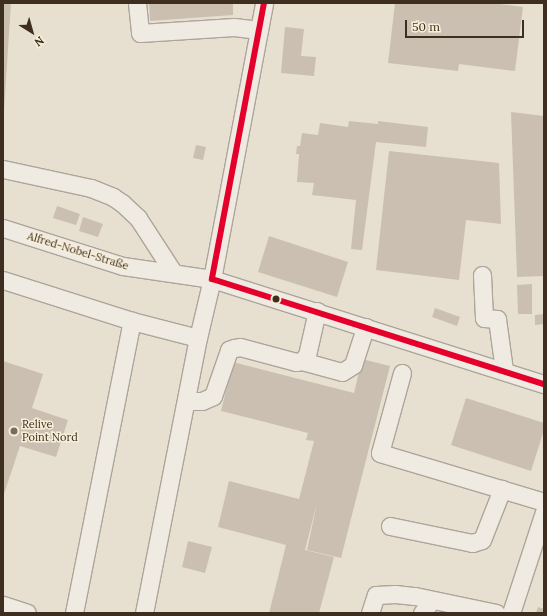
<!DOCTYPE html>
<meta charset="utf-8">
<style>
body{margin:0}
#map{position:relative;width:547px;height:616px;overflow:hidden;background:#e7e0d1;font-family:Lora,serif}
div>[style]{position:absolute}
.building>*{inset:0;background:#cbbfb2}
.roads{filter:drop-shadow(1px 0 #ada599) drop-shadow(-1px 0 #ada599) drop-shadow(0 1px #ada599) drop-shadow(0 -1px #ada599)}
.minor>*{height:17px;margin:-8.5px;padding:0 8.5px;transform-origin:8.5px;border-radius:8.5px;background:#efebe3}
.bus-1>*{height:6px;margin:-3px;padding:0 3px;transform-origin:3px;border-radius:3px;background:#e4002b}
.dots>*{width:11px;height:11px;translate:-50% -50%;box-sizing:border-box;border:2px solid #f7eed8;border-radius:50%}
span{translate:-50% -50%;white-space:nowrap;text-align:center;line-height:1.15;-webkit-text-stroke:3px #f7eed8;paint-order:stroke}
.street-label{font-size:11px;color:#3d2e20}
.poi-label{font-size:11px;color:#3d2e20}
.left{translate:0 -50%;text-align:left}
.frame{position:absolute;inset:0;border:4px solid #3d2e20;pointer-events:none}
.north{position:absolute;left:12px;top:12px;width:40px;height:40px;-webkit-text-stroke:3px #f7eed8;paint-order:stroke;rotate:143deg;font-size:11px;font-weight:700;line-height:16px;text-align:center;color:#3d2e20}
.north::after{content:'';display:block;margin:auto;width:14px;height:18px;background:#3d2e20;clip-path:polygon(50% 0,100% 100%,50% 72%,0 100%)}
.scale{position:absolute;left:405px;top:20px;width:119px;height:18px;box-sizing:border-box;border:2px solid #3d2e20;border-top:0;padding-left:5px;font-size:12px;line-height:14px;white-space:nowrap;color:#3d2e20;-webkit-text-stroke:3px #f7eed8;paint-order:stroke}
</style>
<div id="map">
<div class="building">
<i style="clip-path:polygon(3px 3px,11px 3px,4px 111px,3px 111px)"></i>
<i style="clip-path:polygon(149px 3px,233px 3px,233px 15px,150px 21px)"></i>
<i style="clip-path:polygon(395px 3px,492px 3px,523px 7px,515px 71px,459px 64px,458px 71px,388px 63px)"></i>
<i style="clip-path:polygon(285px 27px,304px 29px,301px 56px,316px 57px,314px 76px,281px 73px)"></i>
<i style="clip-path:polygon(511px 112px,544px 116px,544px 276px,517px 277px)"></i>
<i style="clip-path:polygon(349px 121px,378px 124px,378px 121px,428px 127px,426px 147px,376px 142px,362px 250px,351px 249px,356px 200px,312px 195px,314px 183px,297px 182px,299px 154px,296px 154px,297px 146px,300px 146px,302px 133px,318px 135px,320px 123px,348px 127px)"></i>
<i style="clip-path:polygon(196px 145px,206px 147px,203px 160px,193px 158px)"></i>
<i style="clip-path:polygon(389px 151px,499px 163px,501px 224px,466px 220px,459px 280px,376px 270px)"></i>
<i style="clip-path:polygon(57px 206px,80px 214px,76px 225px,53px 218px)"></i>
<i style="clip-path:polygon(83px 217px,103px 224px,98px 237px,79px 231px)"></i>
<i style="clip-path:polygon(269px 236px,348px 262px,337px 297px,258px 272px)"></i>
<i style="clip-path:polygon(532px 284px,532px 314px,518px 314px,517px 285px)"></i>
<i style="clip-path:polygon(435px 308px,460px 317px,457px 326px,432px 317px)"></i>
<i style="clip-path:polygon(544px 314px,544px 324px,535px 325px,535px 315px)"></i>
<i style="clip-path:polygon(362px 359px,390px 366px,341px 558px,307px 550px,317px 503px,305px 550px,334px 557px,319px 613px,269px 613px,286px 545px,218px 527px,229px 481px,299px 499px,314px 441px,306px 440px,308px 433px,221px 411px,233px 362px,354px 393px)"></i>
<i style="clip-path:polygon(3px 361px,43px 374px,32px 408px,68px 420px,56px 457px,20px 446px,3px 497px)"></i>
<i style="clip-path:polygon(466px 398px,544px 423px,544px 430px,531px 471px,451px 445px)"></i>
<i style="clip-path:polygon(188px 541px,212px 547px,205px 573px,182px 567px)"></i>
<i style="clip-path:polygon(538px 607px,544px 609px,544px 613px,536px 613px)"></i>
</div>
<div class="roads">
<div class="minor">
<i style="left:137px;top:3px;width:30px;rotate:84deg"></i>
<i style="left:140px;top:33px;width:94px;rotate:-3.7deg"></i>
<i style="left:234px;top:27px;width:25px;rotate:7deg"></i>
<i style="left:3px;top:169px;width:90px;rotate:12.2deg"></i>
<i style="left:91px;top:188px;width:24px;rotate:22deg"></i>
<i style="left:113px;top:197px;width:11px;rotate:34deg"></i>
<i style="left:122px;top:203px;width:22px;rotate:43deg"></i>
<i style="left:138px;top:218px;width:64px;rotate:57.1deg"></i>
<i style="left:3px;top:228px;width:126px;rotate:17.6deg"></i>
<i style="left:123px;top:266px;width:90px;rotate:8.3deg"></i>
<i style="left:212px;top:279px;width:348px;rotate:17.6deg"></i>
<i style="left:482px;top:275px;width:43px;rotate:87.3deg"></i>
<i style="left:484px;top:318px;width:13px;rotate:4deg"></i>
<i style="left:497px;top:319px;width:51px;rotate:82.2deg"></i>
<i style="left:3px;top:280px;width:135px;rotate:17.6deg"></i>
<i style="left:132px;top:321px;width:68px;rotate:14.4deg"></i>
<i style="left:302px;top:361px;width:41px;rotate:15.4deg"></i>
<i style="left:342px;top:372px;width:13px;rotate:-32deg"></i>
<i style="left:353px;top:365px;width:40px;rotate:-72deg"></i>
<i style="left:402px;top:373px;width:83px;rotate:105.4deg"></i>
<i style="left:380px;top:453px;width:171px;rotate:16.6deg"></i>
<i style="left:186px;top:401px;width:16px"></i>
<i style="left:202px;top:401px;width:12px;rotate:-24deg"></i>
<i style="left:213px;top:396px;width:49px;rotate:-70.8deg"></i>
<i style="left:229px;top:350px;width:5px;rotate:-22deg"></i>
<i style="left:234px;top:348px;width:6px;rotate:-9deg"></i>
<i style="left:240px;top:347px;width:58px;rotate:15deg"></i>
<i style="left:296px;top:362px;width:6px;rotate:-9deg"></i>
<i style="left:302px;top:361px;width:8px;rotate:-50deg"></i>
<i style="left:307px;top:355px;width:45px;rotate:-77.2deg"></i>
<i style="left:390px;top:526px;width:84px;rotate:11.7deg"></i>
<i style="left:472px;top:543px;width:10px;rotate:-17deg"></i>
<i style="left:482px;top:540px;width:55px;rotate:-68.6deg"></i>
<i style="left:3px;top:605px;width:25px;rotate:18deg"></i>
<i style="left:74px;top:613px;width:298px;rotate:-78.8deg"></i>
<i style="left:144px;top:613px;width:280px;rotate:-78.9deg"></i>
<i style="left:198px;top:338px;width:61px;rotate:-76.7deg"></i>
<i style="left:212px;top:279px;width:281px;rotate:-79.3deg"></i>
<i style="left:370px;top:613px;width:19px;rotate:-72deg"></i>
<i style="left:376px;top:595px;width:19px;rotate:-3deg"></i>
<i style="left:395px;top:594px;width:20px;rotate:6deg"></i>
<i style="left:415px;top:596px;width:83px;rotate:11.9deg"></i>
<i style="left:422px;top:613px;width:16px;rotate:-52deg"></i>
<i style="left:511px;top:613px;width:106px;rotate:-71.9deg"></i>
</div>
</div>
<div class="bus-1">
<i style="left:264px;top:3px;width:281px;rotate:100.7deg"></i>
<i style="left:212px;top:279px;width:348px;rotate:17.6deg"></i>
</div>
<div class="dots">
<i style="left:276px;top:299px;background:#3d2e20"></i>
<i style="left:14px;top:431px;background:#786c5e"></i>
</div>
<div class="street-label">
<span style="left:78px;top:251px;rotate:17deg">Alfred-Nobel-Straße</span>
</div>
<div class="poi-label">
<span class="left" style="left:22px;top:431px">Relive<br>Point Nord</span>
</div>
<div class="frame"></div>
<div class="north">N</div>
<div class="scale">50 m</div>
</div>
